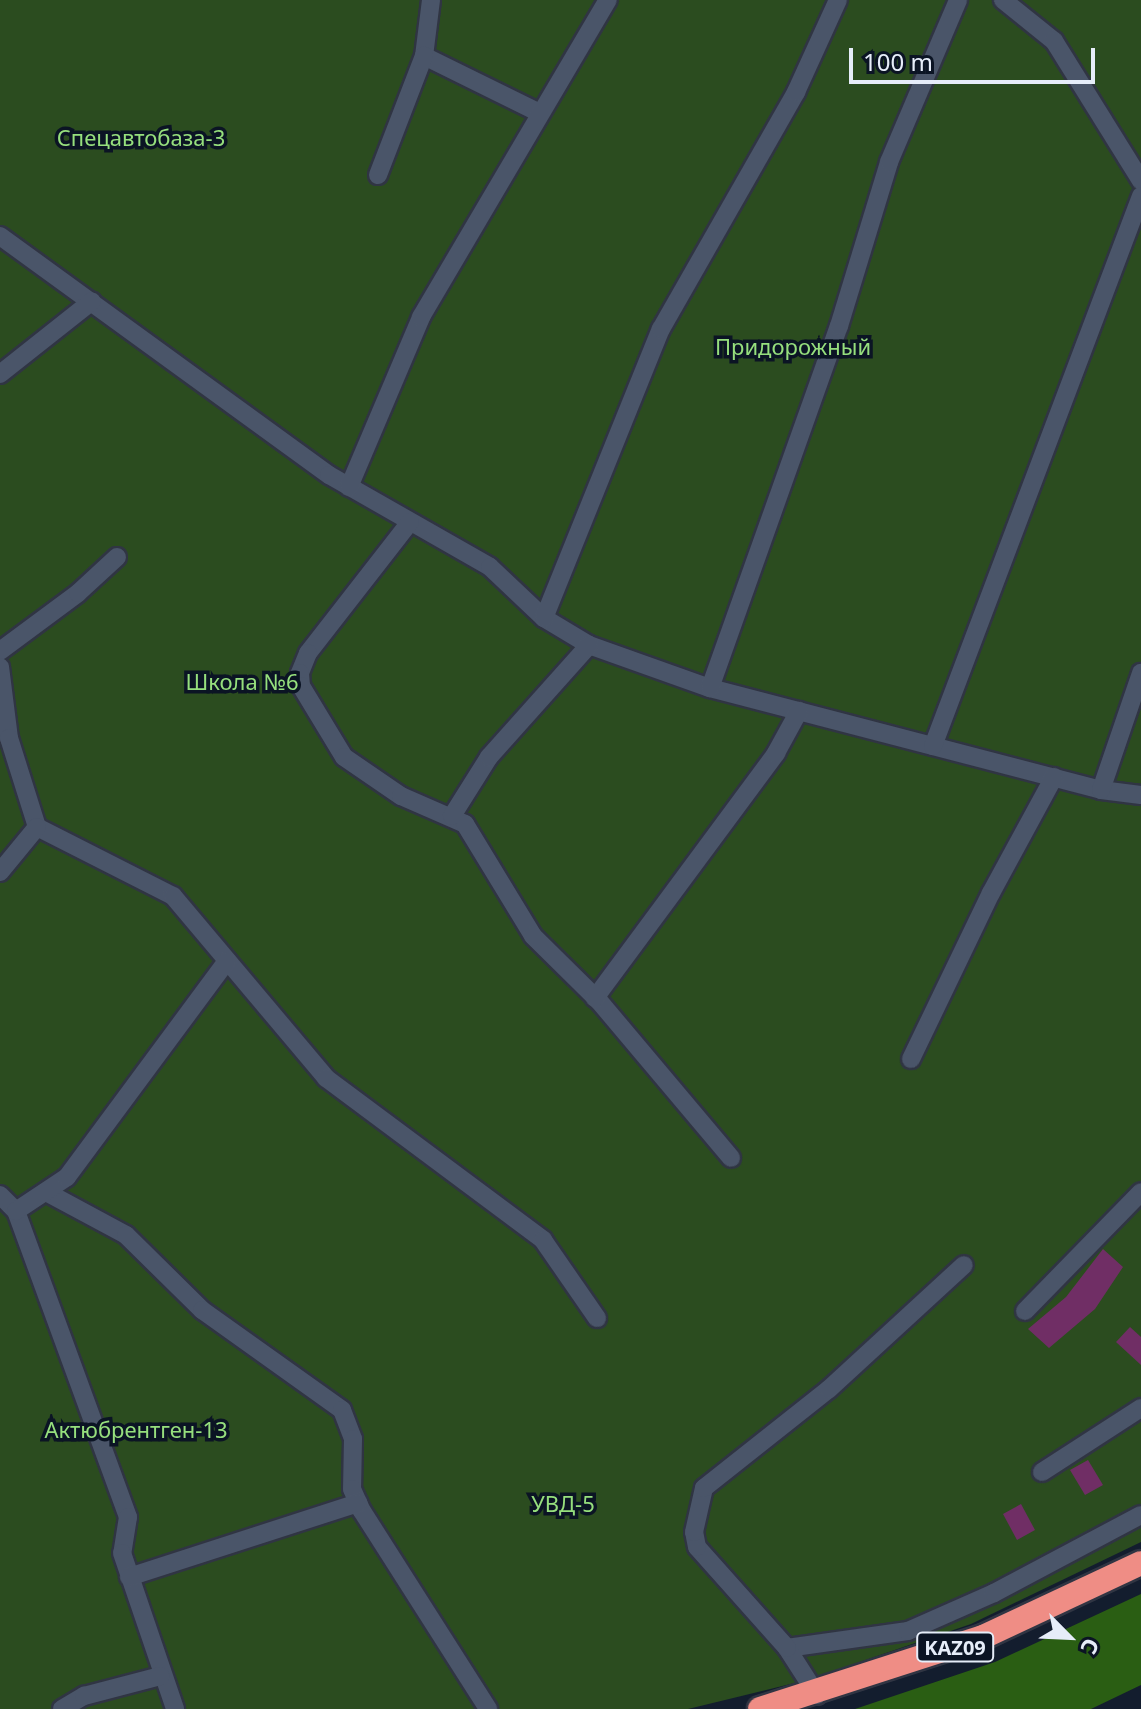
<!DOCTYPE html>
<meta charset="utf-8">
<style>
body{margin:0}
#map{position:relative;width:1141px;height:1709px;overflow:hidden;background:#131d2e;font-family:"Noto Sans",sans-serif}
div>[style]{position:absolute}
.green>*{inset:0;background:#2b4c1f}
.forest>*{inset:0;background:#2a5e13}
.building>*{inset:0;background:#702e65}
.roads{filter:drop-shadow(2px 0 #303543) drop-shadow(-2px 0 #303543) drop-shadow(0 2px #303543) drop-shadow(0 -2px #303543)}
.minor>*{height:18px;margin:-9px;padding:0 9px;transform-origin:9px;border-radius:9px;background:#4a5569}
.highway>*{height:24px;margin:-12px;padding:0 12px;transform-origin:12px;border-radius:12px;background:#ef8d85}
span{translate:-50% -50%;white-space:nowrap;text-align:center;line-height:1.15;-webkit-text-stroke:7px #0b1424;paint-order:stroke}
.shield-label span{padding:2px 6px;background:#0b1424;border:2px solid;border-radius:6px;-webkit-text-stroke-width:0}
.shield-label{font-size:20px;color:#e6edf9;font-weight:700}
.park-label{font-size:22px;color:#96df7d}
.north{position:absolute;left:1029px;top:1597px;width:80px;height:80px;-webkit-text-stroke:6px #0b1424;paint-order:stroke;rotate:114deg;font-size:22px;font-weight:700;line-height:32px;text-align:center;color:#e6edf9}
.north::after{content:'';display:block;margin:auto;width:28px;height:36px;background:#e6edf9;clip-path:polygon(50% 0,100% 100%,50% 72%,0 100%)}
.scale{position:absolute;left:849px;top:48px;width:246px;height:36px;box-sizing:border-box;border:4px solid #e6edf9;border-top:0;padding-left:10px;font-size:24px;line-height:28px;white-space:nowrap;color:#e6edf9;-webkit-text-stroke:6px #0b1424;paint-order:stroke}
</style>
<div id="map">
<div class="green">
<i style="clip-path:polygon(0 0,1141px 0,1141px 1542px,971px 1624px,807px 1680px,688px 1709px,0 1709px)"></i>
</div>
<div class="forest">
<i style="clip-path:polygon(1141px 1594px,1141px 1685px,1091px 1709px,855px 1709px,995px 1662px)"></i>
</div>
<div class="building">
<i style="clip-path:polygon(1103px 1249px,1123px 1267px,1095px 1309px,1049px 1348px,1028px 1329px,1066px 1297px)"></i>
<i style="clip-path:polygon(1130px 1327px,1141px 1337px,1141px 1365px,1116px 1342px)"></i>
<i style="clip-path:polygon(1088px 1460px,1103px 1485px,1085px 1495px,1070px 1470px)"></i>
<i style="clip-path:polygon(1021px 1504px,1035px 1530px,1017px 1540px,1003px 1514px)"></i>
</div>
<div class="roads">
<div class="minor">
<i style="left:431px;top:0;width:56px;rotate:97.1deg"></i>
<i style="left:424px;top:56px;width:127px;rotate:26.2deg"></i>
<i style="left:1003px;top:0;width:65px;rotate:38.8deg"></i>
<i style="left:1054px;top:41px;width:165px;rotate:58.1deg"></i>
<i style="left:378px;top:175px;width:128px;rotate:-68.9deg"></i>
<i style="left:0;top:236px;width:407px;rotate:36deg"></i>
<i style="left:329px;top:475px;width:185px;rotate:29.7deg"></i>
<i style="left:490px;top:567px;width:74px;rotate:43.4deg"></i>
<i style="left:544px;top:618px;width:52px;rotate:31deg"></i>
<i style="left:589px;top:645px;width:128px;rotate:19.6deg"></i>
<i style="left:710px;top:688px;width:404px;rotate:14.6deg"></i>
<i style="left:1101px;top:790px;width:40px;rotate:7.1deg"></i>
<i style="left:0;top:374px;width:117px;rotate:-38.4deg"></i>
<i style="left:349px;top:487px;width:185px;rotate:-67deg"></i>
<i style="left:421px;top:317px;width:368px;rotate:-59.5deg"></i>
<i style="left:410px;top:522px;width:166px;rotate:127.9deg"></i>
<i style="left:308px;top:653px;width:22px;rotate:112deg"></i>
<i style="left:300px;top:673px;width:13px;rotate:86deg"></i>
<i style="left:301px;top:686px;width:83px;rotate:58.8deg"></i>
<i style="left:344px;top:757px;width:69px;rotate:34.4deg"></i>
<i style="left:401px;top:796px;width:70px;rotate:23.6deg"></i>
<i style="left:465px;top:824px;width:131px;rotate:58.7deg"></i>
<i style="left:533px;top:936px;width:93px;rotate:44.6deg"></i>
<i style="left:599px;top:1001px;width:205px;rotate:49.9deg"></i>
<i style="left:544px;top:618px;width:312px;rotate:-68deg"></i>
<i style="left:661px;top:329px;width:273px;rotate:-60.3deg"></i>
<i style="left:796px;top:92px;width:101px;rotate:-65.5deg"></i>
<i style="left:0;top:651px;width:97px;rotate:-36.6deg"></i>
<i style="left:78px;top:593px;width:53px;rotate:-42.7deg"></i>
<i style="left:0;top:667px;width:72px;rotate:82.8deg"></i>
<i style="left:9px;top:738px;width:93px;rotate:72.5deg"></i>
<i style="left:37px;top:827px;width:153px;rotate:26.9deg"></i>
<i style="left:173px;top:896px;width:238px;rotate:49.9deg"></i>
<i style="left:326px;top:1078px;width:271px;rotate:36.7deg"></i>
<i style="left:543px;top:1240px;width:95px;rotate:55.3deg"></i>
<i style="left:710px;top:688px;width:384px;rotate:-70.4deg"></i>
<i style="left:839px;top:326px;width:171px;rotate:-73deg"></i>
<i style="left:889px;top:162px;width:176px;rotate:-66.9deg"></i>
<i style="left:933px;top:746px;width:588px;rotate:-69.28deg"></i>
<i style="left:1101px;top:790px;width:124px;rotate:-71.1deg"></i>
<i style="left:452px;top:816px;width:70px;rotate:-57.9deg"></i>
<i style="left:489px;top:757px;width:150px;rotate:-48.2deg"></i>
<i style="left:0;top:872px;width:58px;rotate:-50.6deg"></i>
<i style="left:595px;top:998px;width:305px;rotate:-53.5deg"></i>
<i style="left:776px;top:753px;width:48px;rotate:-61.3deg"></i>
<i style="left:911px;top:1059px;width:184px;rotate:-64.3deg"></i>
<i style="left:991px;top:893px;width:132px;rotate:-61.5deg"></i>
<i style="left:48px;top:1193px;width:89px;rotate:28.3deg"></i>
<i style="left:126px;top:1235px;width:107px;rotate:44.6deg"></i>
<i style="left:202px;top:1310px;width:172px;rotate:35.5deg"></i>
<i style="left:342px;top:1410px;width:31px;rotate:69deg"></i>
<i style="left:353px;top:1439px;width:50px;rotate:91.1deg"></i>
<i style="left:352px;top:1489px;width:24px;rotate:66deg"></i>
<i style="left:362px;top:1511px;width:235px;rotate:57.5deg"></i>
<i style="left:0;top:1195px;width:23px;rotate:45deg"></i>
<i style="left:16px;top:1211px;width:326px;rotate:69.9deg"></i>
<i style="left:128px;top:1517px;width:36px;rotate:99deg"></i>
<i style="left:122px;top:1553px;width:165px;rotate:71.2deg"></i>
<i style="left:16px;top:1211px;width:61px;rotate:-33.7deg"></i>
<i style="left:67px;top:1177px;width:269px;rotate:-53.5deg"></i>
<i style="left:1025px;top:1311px;width:166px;rotate:-45.7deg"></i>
<i style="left:1042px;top:1472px;width:118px;rotate:-32.9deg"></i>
<i style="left:129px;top:1577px;width:241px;rotate:-17.9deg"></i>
<i style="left:787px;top:1648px;width:122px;rotate:-8deg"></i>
<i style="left:908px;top:1631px;width:94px;rotate:-23.8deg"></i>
<i style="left:994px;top:1593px;width:166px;rotate:-28deg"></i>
<i style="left:817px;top:1695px;width:56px;rotate:-122.6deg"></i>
<i style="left:787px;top:1648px;width:135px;rotate:-131.7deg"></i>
<i style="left:697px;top:1547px;width:15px;rotate:-101deg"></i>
<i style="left:694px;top:1532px;width:45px;rotate:-77.2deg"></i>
<i style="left:704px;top:1488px;width:159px;rotate:-38.4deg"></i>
<i style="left:829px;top:1389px;width:183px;rotate:-42.6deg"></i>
<i style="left:62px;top:1709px;width:26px;rotate:-31deg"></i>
<i style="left:84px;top:1696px;width:79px;rotate:-14.7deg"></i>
</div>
<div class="highway">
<i style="left:760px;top:1709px;width:234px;rotate:-17.9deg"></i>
<i style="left:983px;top:1637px;width:174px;rotate:-25.1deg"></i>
</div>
</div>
<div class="shield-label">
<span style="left:955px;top:1647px">KAZ09</span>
</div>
<div class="park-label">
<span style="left:141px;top:138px">Спецавтобаза-3</span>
<span style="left:793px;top:347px">Придорожный</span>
<span style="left:242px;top:682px">Школа №6</span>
<span style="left:136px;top:1430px">Актюбрентген-13</span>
<span style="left:563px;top:1504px">УВД-5</span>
</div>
<div class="north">С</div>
<div class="scale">100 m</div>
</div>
